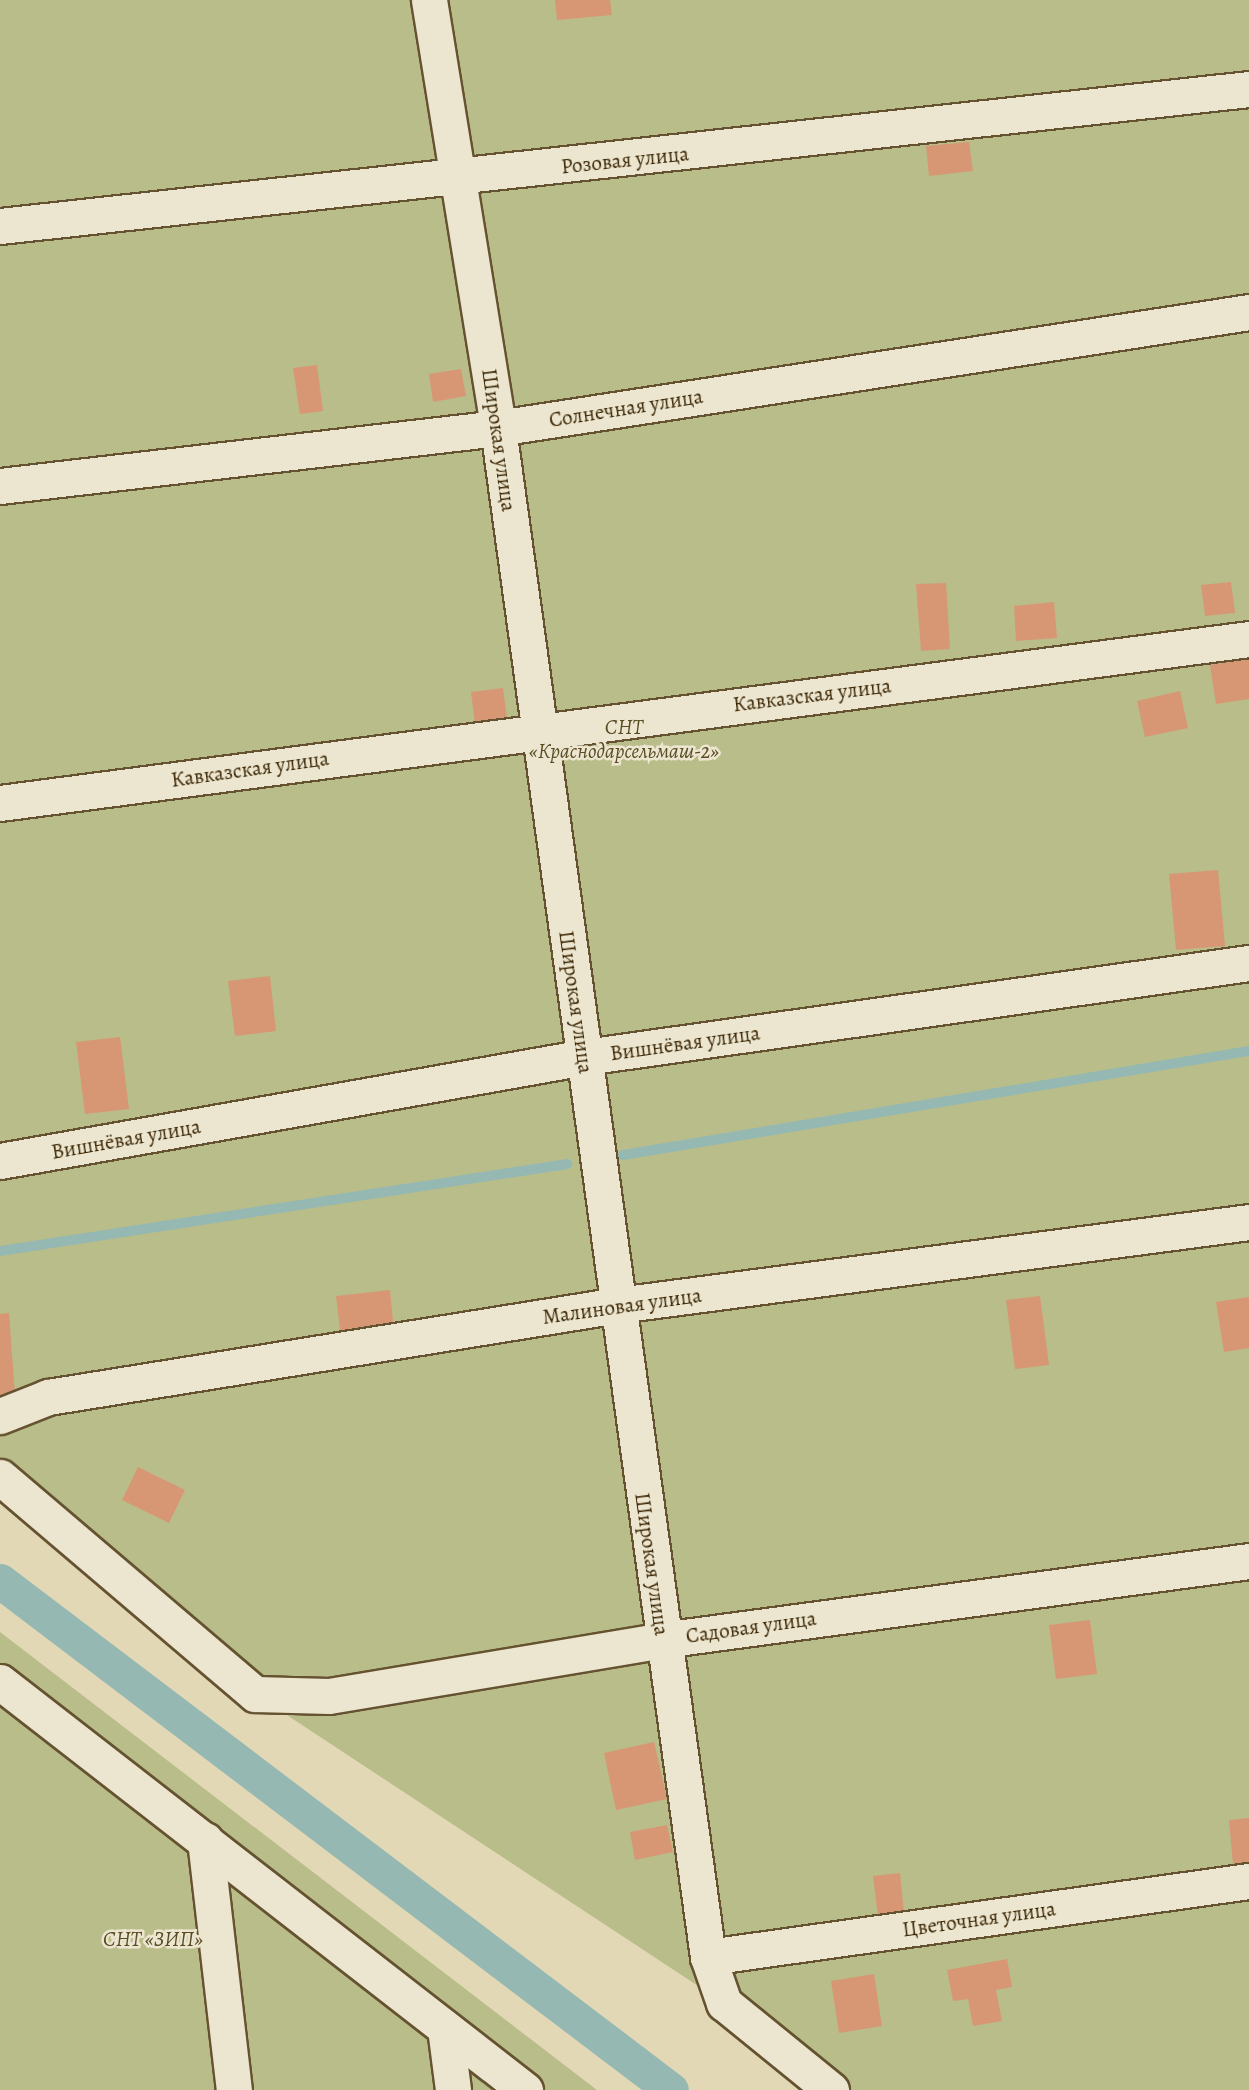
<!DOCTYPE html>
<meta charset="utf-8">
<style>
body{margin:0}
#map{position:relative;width:1249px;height:2090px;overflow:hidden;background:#e2d8b6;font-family:Alegreya,serif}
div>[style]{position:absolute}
.green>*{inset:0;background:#b9bd89}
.stream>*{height:10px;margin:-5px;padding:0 5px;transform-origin:5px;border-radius:5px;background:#95b9b2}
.canal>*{height:35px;margin:-17.5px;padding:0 17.5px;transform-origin:17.5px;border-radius:17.5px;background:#95b9b2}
.building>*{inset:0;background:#d79775}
.roads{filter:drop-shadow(2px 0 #655230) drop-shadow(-2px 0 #655230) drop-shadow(0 2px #655230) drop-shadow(0 -2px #655230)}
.street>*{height:35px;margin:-17.5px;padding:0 17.5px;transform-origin:17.5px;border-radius:17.5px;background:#ece6d0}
span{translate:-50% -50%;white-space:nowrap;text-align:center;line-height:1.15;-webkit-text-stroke:5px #ece6d0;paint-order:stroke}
.street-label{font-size:21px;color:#3b2604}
.park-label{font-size:21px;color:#5a4c25;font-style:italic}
</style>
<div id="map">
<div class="green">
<i style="clip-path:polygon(0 0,1249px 0,1249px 2090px,831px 2090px,724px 2003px,255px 1694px,0 1477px)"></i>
<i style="clip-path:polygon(0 1632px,597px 2090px,0 2090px)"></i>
</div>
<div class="stream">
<i style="left:623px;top:1155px;width:635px;rotate:-9.43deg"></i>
<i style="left:0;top:1251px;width:574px;rotate:-8.72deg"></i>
</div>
<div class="canal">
<i style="left:0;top:1581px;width:842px;rotate:37.18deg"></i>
</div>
<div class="building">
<i style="clip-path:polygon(555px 0,610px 0,612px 15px,557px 20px)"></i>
<i style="clip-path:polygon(969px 142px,973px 171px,929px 176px,926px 146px)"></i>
<i style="clip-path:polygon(317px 365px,323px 411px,300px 414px,293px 368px)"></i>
<i style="clip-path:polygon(461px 369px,466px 396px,433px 402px,429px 374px)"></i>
<i style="clip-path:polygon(1231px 582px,1235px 613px,1205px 616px,1201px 585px)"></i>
<i style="clip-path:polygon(946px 583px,950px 649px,921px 651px,916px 584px)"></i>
<i style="clip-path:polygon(1054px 602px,1057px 638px,1016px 641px,1014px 606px)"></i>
<i style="clip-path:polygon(1249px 659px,1249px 699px,1216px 704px,1210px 665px)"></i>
<i style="clip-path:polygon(503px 688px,507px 719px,475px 724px,471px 692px)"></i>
<i style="clip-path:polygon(1180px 691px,1188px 728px,1145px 737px,1137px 701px)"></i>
<i style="clip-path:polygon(1218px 870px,1225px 946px,1176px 950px,1169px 874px)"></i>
<i style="clip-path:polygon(270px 976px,276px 1031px,235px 1036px,228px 981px)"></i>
<i style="clip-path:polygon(120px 1037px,129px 1109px,85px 1114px,76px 1042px)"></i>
<i style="clip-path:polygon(390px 1290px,394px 1332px,341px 1338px,336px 1296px)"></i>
<i style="clip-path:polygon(1040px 1296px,1049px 1365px,1015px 1369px,1006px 1300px)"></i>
<i style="clip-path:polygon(1249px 1297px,1249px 1348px,1224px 1352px,1216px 1302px)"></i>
<i style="clip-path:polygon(9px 1313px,15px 1395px,0 1396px,0 1314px)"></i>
<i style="clip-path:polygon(138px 1467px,185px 1490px,169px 1523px,122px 1500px)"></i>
<i style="clip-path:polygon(1090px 1620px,1097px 1674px,1056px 1679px,1049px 1625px)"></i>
<i style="clip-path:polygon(654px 1742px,667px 1799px,616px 1810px,604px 1753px)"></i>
<i style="clip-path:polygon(1249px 1818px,1249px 1874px,1234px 1876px,1229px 1820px)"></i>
<i style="clip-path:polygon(667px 1825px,673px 1852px,635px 1860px,630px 1832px)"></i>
<i style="clip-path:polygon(900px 1873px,905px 1923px,879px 1925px,873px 1876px)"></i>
<i style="clip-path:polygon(1007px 1959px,1012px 1987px,996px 1990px,1002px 2021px,973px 2026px,968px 1999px,953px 2001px,947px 1970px)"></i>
<i style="clip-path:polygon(874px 1974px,882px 2026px,839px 2033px,831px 1981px)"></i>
</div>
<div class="roads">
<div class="street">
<i style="left:429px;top:0;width:434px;rotate:80.8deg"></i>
<i style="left:498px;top:428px;width:1543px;rotate:82.18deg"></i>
<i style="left:708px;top:1957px;width:49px;rotate:70.8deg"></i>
<i style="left:724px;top:2003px;width:138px;rotate:39.1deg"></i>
<i style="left:0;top:226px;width:1256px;rotate:-6.26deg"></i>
<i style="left:0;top:486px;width:501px;rotate:-6.64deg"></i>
<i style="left:498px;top:428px;width:760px;rotate:-8.78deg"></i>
<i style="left:0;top:803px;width:1260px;rotate:-7.48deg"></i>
<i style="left:0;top:1161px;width:594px;rotate:-10.08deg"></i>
<i style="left:585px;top:1057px;width:671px;rotate:-8.06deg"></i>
<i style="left:0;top:1416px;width:52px;rotate:-21.6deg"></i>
<i style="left:48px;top:1397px;width:577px;rotate:-9.17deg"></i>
<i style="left:618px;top:1305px;width:636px;rotate:-7.49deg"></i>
<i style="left:0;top:1477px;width:335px;rotate:40.4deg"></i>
<i style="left:255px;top:1694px;width:74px;rotate:1.5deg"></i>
<i style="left:329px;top:1696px;width:338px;rotate:-9.5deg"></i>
<i style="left:662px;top:1640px;width:592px;rotate:-7.66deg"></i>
<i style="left:0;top:1682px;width:665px;rotate:37.85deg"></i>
<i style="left:205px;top:1840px;width:252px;rotate:83.4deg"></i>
<i style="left:708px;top:1957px;width:546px;rotate:-8deg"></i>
<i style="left:445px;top:2028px;width:63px;rotate:82.6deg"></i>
</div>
</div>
<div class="street-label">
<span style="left:625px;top:160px;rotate:-6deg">Розовая улица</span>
<span style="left:626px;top:408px;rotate:-9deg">Солнечная улица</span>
<span style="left:499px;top:440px;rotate:82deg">Широкая улица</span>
<span style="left:812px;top:695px;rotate:-7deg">Кавказская улица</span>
<span style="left:250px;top:769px;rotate:-8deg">Кавказская улица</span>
<span style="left:576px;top:1002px;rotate:82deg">Широкая улица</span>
<span style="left:685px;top:1043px;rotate:-8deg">Вишнёвая улица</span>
<span style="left:126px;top:1139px;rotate:-10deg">Вишнёвая улица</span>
<span style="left:622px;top:1306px;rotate:-8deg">Малиновая улица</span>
<span style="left:652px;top:1564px;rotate:82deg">Широкая улица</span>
<span style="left:751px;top:1627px;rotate:-8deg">Садовая улица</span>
<span style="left:979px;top:1919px;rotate:-8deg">Цветочная улица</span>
</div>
<div class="park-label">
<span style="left:624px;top:739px">СНТ<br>«Краснодарсельмаш-2»</span>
<span style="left:153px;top:1939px">СНТ «ЗИП»</span>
</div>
</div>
